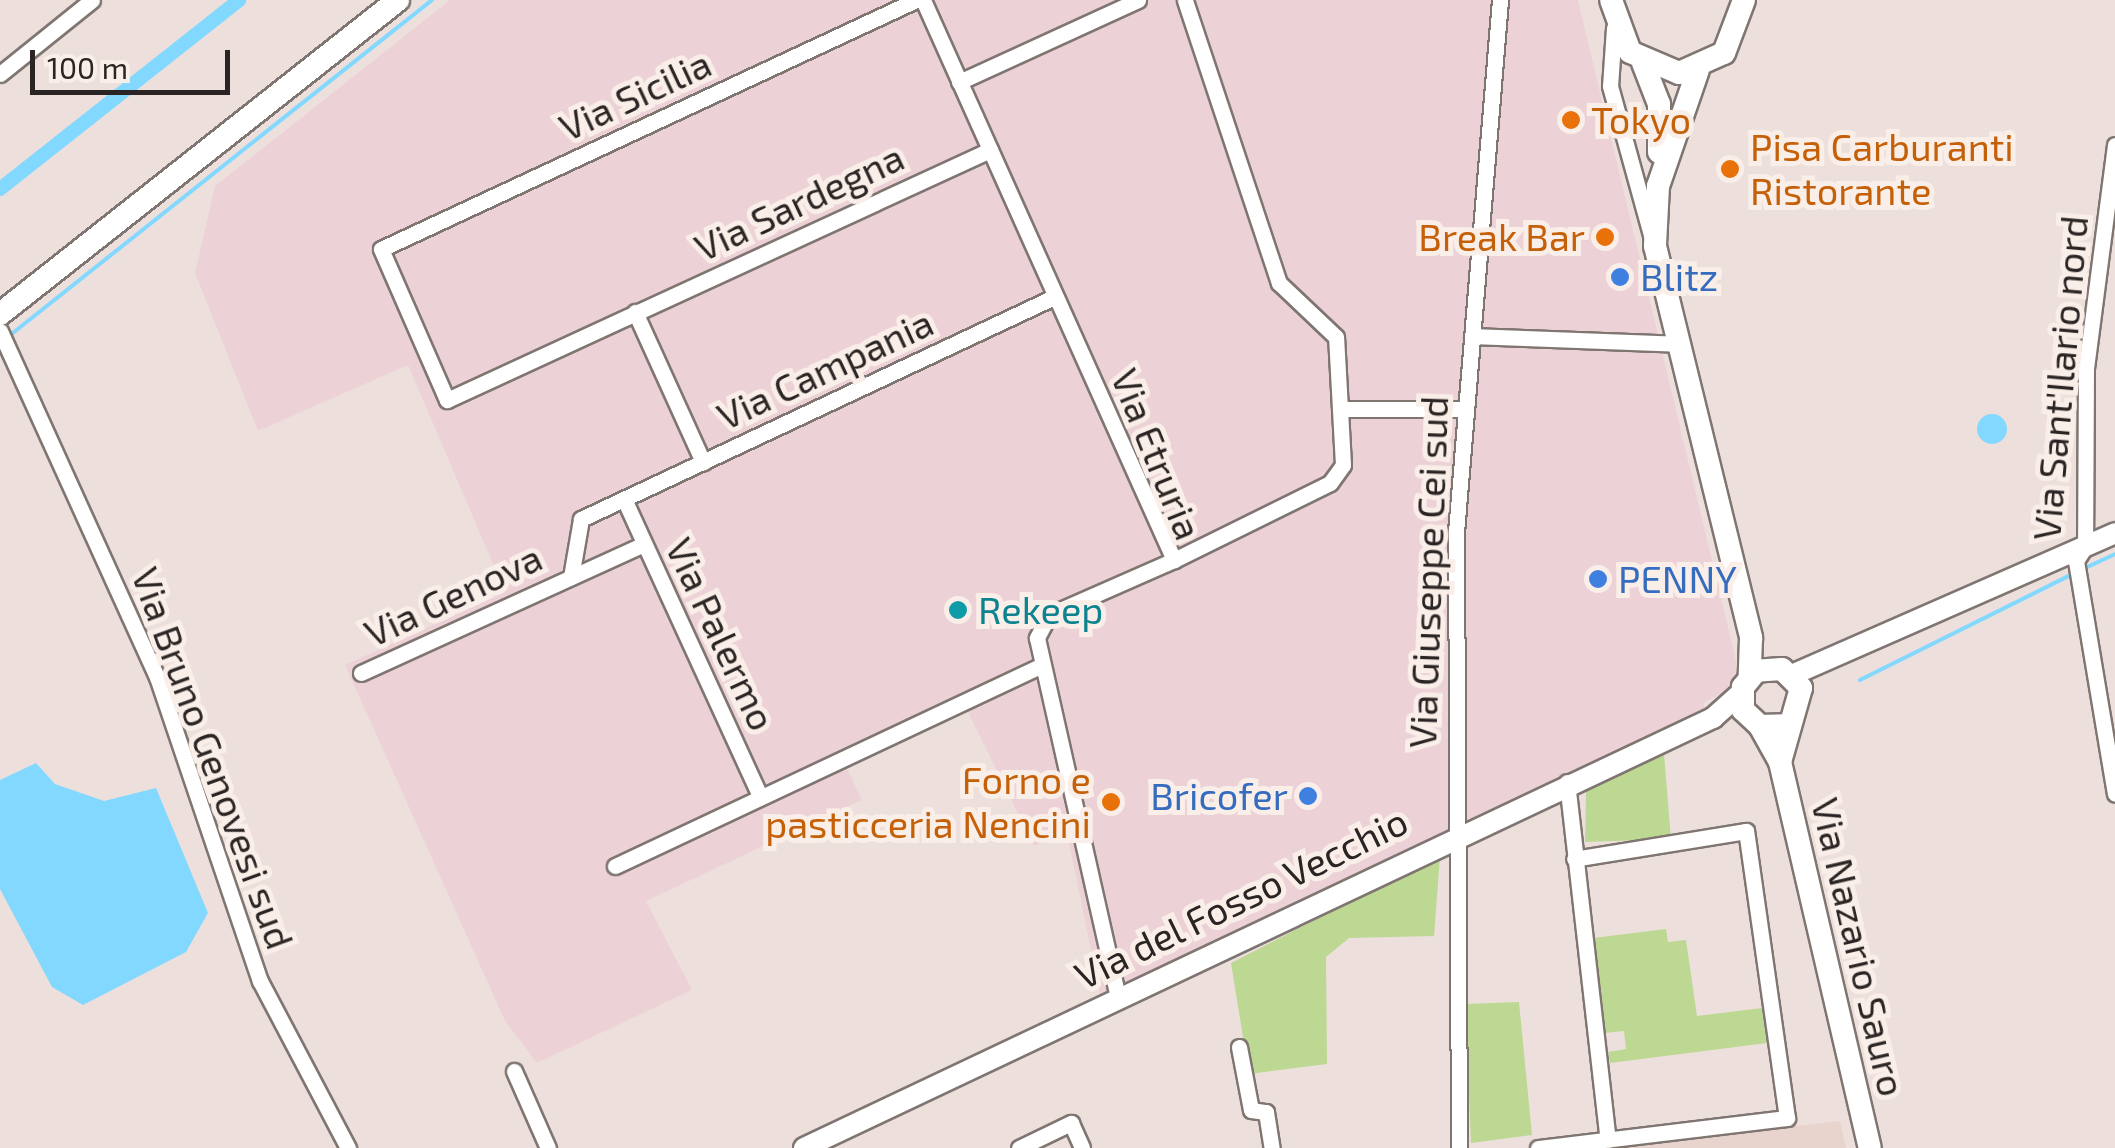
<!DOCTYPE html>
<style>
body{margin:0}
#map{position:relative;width:2115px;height:1148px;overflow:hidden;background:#ede0dc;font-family:"Exo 2",sans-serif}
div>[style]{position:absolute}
.commercial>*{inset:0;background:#ecd2d7}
.built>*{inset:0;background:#e8d3cd}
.green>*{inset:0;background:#bdd893}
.water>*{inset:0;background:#82d8fe}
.round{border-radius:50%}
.stream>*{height:4px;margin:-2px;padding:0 2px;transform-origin:2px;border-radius:2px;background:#82d8fe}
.canal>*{height:14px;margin:-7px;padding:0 7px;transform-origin:7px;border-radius:7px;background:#82d8fe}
.roads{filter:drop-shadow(2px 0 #7f7571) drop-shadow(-2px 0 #7f7571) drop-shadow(0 2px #7f7571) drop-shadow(0 -2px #7f7571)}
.street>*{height:15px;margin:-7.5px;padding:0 7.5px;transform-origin:7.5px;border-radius:7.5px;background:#fff}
.secondary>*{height:20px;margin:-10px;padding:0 10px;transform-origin:10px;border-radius:10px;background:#fff}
.primary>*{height:22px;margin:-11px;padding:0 11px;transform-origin:11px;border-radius:11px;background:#fff}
.dots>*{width:28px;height:28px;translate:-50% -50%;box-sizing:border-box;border:5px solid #faeee9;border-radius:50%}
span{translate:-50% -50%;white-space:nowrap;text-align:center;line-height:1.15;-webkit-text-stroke:10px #faeee9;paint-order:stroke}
.street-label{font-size:38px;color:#2a2524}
.food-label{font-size:38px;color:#c56008}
.left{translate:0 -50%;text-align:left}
.right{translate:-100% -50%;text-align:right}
.shop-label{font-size:38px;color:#366cbe}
.culture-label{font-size:38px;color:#0d838f}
.scale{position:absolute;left:30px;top:50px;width:200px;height:45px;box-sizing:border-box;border:5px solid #2a2524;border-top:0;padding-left:12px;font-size:30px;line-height:35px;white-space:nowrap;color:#2a2524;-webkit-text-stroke:8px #faeee9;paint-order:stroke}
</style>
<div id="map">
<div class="commercial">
<i style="clip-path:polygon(450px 0,1578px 0,1737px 665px,1731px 688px,1703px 703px,1714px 730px,1103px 1009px,1067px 833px,1034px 846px,967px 710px,846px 766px,862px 800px,646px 901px,692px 990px,537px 1063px,505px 1021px,345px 665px,505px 592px,408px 365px,258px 431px,195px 273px,215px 186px)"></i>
</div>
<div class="built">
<i style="clip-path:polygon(1840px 1121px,1846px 1148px,1598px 1148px)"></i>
</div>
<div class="green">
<i style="clip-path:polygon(1664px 754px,1671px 839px,1585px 842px,1586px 791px)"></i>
<i style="clip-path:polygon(1440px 856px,1434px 936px,1349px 938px,1326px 957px,1327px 1064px,1249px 1074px,1231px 963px)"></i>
<i style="clip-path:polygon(1666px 929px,1668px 942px,1686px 940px,1697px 1016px,1762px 1008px,1767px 1043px,1610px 1063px,1608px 1052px,1626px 1049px,1624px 1031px,1605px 1033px,1593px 938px)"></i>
<i style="clip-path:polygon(1519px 1002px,1532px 1135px,1471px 1143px,1465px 1004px)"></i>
</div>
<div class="water">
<i class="round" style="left:1977px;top:414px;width:30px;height:30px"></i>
<i style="clip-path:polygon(36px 763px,55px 784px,104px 801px,156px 788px,208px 913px,186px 952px,83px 1005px,52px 987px,0 889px,0 780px)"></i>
</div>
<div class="stream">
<i style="left:9px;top:336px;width:540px;rotate:-38.46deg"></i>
<i style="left:2083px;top:569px;width:35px;rotate:-25deg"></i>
<i style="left:1860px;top:680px;width:240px;rotate:-26.5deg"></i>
</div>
<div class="canal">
<i style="left:0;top:189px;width:305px;rotate:-38.3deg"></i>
</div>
<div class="roads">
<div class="street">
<i style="left:916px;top:0;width:590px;rotate:155.04deg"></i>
<i style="left:381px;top:249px;width:165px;rotate:66.4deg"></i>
<i style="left:447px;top:400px;width:598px;rotate:-24.72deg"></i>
<i style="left:923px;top:0;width:614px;rotate:65.86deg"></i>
<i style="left:1174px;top:560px;width:137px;rotate:156.3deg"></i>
<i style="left:1049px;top:615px;width:26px;rotate:118deg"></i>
<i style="left:1037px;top:638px;width:367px;rotate:77.3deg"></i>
<i style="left:1614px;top:28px;width:58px;rotate:93.9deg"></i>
<i style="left:1610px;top:86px;width:162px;rotate:74.6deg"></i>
<i style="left:0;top:74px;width:118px;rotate:-38.8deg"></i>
<i style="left:959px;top:82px;width:197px;rotate:-24.6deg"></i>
<i style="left:2115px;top:145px;width:226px;rotate:97.4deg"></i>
<i style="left:2086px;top:369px;width:178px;rotate:90.3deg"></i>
<i style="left:2085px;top:547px;width:17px;rotate:123deg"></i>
<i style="left:2076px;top:561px;width:236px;rotate:80.5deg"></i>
<i style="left:635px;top:312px;width:165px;rotate:65.6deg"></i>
<i style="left:0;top:331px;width:380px;rotate:65.6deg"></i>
<i style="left:157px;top:677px;width:321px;rotate:71.3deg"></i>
<i style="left:260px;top:981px;width:189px;rotate:62.2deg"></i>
<i style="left:1472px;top:336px;width:204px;rotate:2.2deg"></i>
<i style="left:1340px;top:409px;width:125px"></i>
<i style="left:624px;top:499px;width:327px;rotate:65.4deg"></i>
<i style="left:1174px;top:560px;width:174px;rotate:-26.3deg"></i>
<i style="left:1330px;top:483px;width:22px;rotate:-54deg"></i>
<i style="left:1343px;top:465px;width:128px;rotate:-93.1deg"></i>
<i style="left:1336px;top:337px;width:79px;rotate:-136.5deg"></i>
<i style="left:1279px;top:283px;width:298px;rotate:-108.4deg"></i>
<i style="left:571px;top:577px;width:59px;rotate:-80.2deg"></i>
<i style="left:581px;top:519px;width:523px;rotate:-25.14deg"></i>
<i style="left:361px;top:673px;width:311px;rotate:-24.5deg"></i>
<i style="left:1567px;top:782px;width:360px;rotate:83.5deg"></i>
<i style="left:615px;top:866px;width:470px;rotate:-25.2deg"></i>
<i style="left:1239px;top:1047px;width:64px;rotate:79.2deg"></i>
<i style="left:1251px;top:1110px;width:15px;rotate:8deg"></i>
<i style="left:1266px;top:1112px;width:36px;rotate:81deg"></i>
<i style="left:514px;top:1071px;width:84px;rotate:66.2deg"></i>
<i style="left:1019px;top:1148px;width:58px;rotate:-25.7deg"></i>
<i style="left:1071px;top:1123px;width:27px;rotate:66deg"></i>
<i style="left:1459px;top:1148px;width:616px;rotate:-90.28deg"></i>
<i style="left:1456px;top:532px;width:534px;rotate:-85.27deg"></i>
<i style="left:1538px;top:1148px;width:251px;rotate:-6.9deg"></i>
<i style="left:1787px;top:1118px;width:290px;rotate:-98.1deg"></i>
<i style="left:1746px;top:831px;width:174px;rotate:170.8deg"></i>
</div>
<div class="secondary">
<i style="left:1792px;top:675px;width:353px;rotate:-23.7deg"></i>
<i style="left:804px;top:1148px;width:1006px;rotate:-25.32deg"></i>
<i style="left:1713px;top:718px;width:38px;rotate:-42deg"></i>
</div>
<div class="primary">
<i style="left:1611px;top:0;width:55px;rotate:69.9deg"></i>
<i style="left:1630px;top:52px;width:53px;rotate:23.2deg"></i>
<i style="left:1679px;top:73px;width:49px;rotate:-24deg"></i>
<i style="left:1724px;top:53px;width:57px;rotate:-69.3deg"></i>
<i style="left:1643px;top:63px;width:44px;rotate:68.7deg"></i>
<i style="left:1659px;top:104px;width:48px;rotate:90deg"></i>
<i style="left:1698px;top:70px;width:123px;rotate:109deg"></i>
<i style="left:1658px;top:186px;width:60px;rotate:92.9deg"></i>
<i style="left:1655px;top:246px;width:404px;rotate:76.2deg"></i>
<i style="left:1751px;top:638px;width:37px;rotate:92deg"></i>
<i style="left:0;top:314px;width:507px;rotate:-38.27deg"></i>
<i style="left:1760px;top:726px;width:41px;rotate:60.9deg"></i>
<i style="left:1780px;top:762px;width:396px;rotate:76.9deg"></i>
<i style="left:1780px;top:762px;width:77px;rotate:-74.2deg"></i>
<i style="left:1801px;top:688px;width:27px;rotate:-135deg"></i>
<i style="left:1782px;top:669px;width:26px;rotate:176deg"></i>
<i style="left:1756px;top:671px;width:21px;rotate:129deg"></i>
<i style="left:1743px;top:687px;width:23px;rotate:90deg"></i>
<i style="left:1743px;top:710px;width:23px;rotate:43deg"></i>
<i style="left:1760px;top:726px;width:24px;rotate:-2deg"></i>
</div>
</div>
<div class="dots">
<i style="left:1571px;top:120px;background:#e8710a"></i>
<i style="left:1730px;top:169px;background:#e8710a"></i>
<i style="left:1605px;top:237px;background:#e8710a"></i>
<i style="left:1620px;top:277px;background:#3f7fe0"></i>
<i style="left:1598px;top:579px;background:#3f7fe0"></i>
<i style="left:958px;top:610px;background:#0f9aa8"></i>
<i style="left:1308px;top:796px;background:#3f7fe0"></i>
<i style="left:1111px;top:802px;background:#e8710a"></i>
</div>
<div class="street-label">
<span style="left:635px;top:95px;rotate:-25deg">Via Sicilia</span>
<span style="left:799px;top:202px;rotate:-25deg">Via Sardegna</span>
<span style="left:825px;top:369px;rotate:-25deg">Via Campania</span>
<span style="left:2060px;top:378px;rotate:-85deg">Via Sant'Ilario nord</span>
<span style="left:1157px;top:454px;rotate:68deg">Via Etruria</span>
<span style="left:1428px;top:572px;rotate:-88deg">Via Giuseppe Cei sud</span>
<span style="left:453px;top:595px;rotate:-25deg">Via Genova</span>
<span style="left:721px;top:634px;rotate:65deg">Via Palermo</span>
<span style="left:213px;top:758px;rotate:70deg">Via Bruno Genovesi sud</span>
<span style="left:1241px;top:898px;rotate:-26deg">Via del Fosso Vecchio</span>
<span style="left:1859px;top:947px;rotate:77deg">Via Nazario Sauro</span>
</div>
<div class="food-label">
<span class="left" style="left:1591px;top:120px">Tokyo</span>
<span class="left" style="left:1750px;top:169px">Pisa Carburanti<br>Ristorante</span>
<span class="right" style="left:1585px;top:237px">Break Bar</span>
<span class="right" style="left:1091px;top:802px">Forno e<br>pasticceria Nencini</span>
</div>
<div class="shop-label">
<span class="left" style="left:1640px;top:277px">Blitz</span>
<span class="left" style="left:1618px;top:579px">PENNY</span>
<span class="right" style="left:1288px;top:796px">Bricofer</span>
</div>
<div class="culture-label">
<span class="left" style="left:978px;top:610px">Rekeep</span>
</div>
<div class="scale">100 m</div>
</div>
